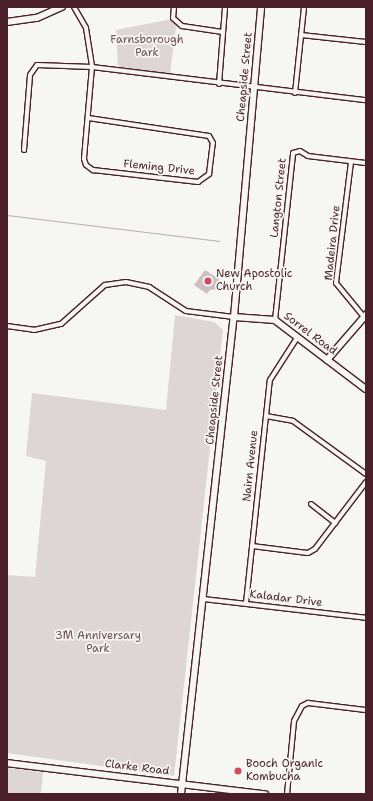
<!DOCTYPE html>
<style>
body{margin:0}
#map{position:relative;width:373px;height:801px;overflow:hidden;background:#f6f6f2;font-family:"Shantell Sans",sans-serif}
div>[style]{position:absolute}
.green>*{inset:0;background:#ddd6d5}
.stream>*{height:1px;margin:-0.5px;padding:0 0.5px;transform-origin:0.5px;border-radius:0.5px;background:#bbadae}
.building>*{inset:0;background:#ccc1c0}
.roads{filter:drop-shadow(1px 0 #4a1f2b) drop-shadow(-1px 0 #4a1f2b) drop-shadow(0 1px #4a1f2b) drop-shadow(0 -1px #4a1f2b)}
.street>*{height:4px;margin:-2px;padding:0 2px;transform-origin:2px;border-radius:2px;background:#f6f6f2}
.secondary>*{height:5.5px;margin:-2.75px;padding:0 2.75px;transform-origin:2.75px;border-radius:2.75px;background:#f6f6f2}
.dots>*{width:11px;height:11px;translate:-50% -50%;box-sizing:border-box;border:2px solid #f6f6f2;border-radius:50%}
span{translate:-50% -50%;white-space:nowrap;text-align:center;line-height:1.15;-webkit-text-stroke:3.5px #f6f6f2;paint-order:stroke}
.park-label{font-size:11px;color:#6f4d56}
.street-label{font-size:11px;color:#4a1f2b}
.poi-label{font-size:11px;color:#4a1f2b}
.left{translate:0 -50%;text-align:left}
.frame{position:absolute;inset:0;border:8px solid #4a1f2b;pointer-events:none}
</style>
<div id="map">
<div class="green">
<i style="clip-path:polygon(172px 19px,176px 26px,170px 74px,118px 67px,116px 30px)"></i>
<i style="clip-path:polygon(175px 315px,214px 322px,223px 330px,174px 776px,7px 753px,7px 575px,35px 577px,46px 461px,26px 456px,32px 393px,166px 410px)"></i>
<i style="clip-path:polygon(7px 768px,43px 772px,41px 794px,7px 794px)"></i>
</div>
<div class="stream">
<i style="left:7px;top:215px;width:214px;rotate:7deg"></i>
</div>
<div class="building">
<i style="clip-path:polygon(205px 270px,219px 279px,221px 289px,210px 290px,207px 294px,194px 285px)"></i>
</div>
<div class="roads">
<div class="street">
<i style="left:74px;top:7px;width:24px;rotate:60deg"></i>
<i style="left:86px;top:28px;width:39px;rotate:81deg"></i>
<i style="left:92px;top:67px;width:92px;rotate:95deg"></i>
<i style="left:84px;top:159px;width:6px;rotate:72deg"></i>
<i style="left:86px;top:165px;width:9px;rotate:36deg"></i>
<i style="left:93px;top:170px;width:106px;rotate:6.5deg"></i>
<i style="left:198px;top:182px;width:14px;rotate:-36deg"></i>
<i style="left:209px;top:174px;width:31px;rotate:-83deg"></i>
<i style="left:213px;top:143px;width:8px;rotate:-120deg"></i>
<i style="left:209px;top:136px;width:122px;rotate:-171.5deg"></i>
<i style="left:174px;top:7px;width:11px;rotate:95deg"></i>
<i style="left:173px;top:18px;width:12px;rotate:42deg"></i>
<i style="left:182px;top:26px;width:41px;rotate:8.3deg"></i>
<i style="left:301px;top:35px;width:65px;rotate:6.1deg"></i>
<i style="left:219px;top:84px;width:77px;rotate:-85.5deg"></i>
<i style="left:295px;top:93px;width:86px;rotate:-84deg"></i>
<i style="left:24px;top:150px;width:75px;rotate:-85.4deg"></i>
<i style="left:30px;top:75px;width:12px;rotate:-55deg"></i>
<i style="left:37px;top:65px;width:55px;rotate:2.1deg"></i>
<i style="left:92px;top:67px;width:276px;rotate:6.9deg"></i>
<i style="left:351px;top:162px;width:122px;rotate:97.1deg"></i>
<i style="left:336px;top:283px;width:44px;rotate:50.5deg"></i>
<i style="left:275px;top:320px;width:168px;rotate:-83.8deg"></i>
<i style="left:293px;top:153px;width:7px;rotate:-16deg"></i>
<i style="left:300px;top:151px;width:9px;rotate:32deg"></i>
<i style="left:308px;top:156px;width:58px;rotate:6.9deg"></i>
<i style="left:7px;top:326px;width:27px;rotate:8deg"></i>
<i style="left:34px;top:330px;width:28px;rotate:-13deg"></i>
<i style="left:61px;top:324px;width:59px;rotate:-41.6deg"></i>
<i style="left:105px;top:285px;width:21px;rotate:-8deg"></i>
<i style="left:126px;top:282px;width:24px;rotate:12deg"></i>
<i style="left:149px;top:287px;width:44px;rotate:33deg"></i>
<i style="left:186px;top:311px;width:48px;rotate:7.1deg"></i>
<i style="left:266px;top:416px;width:27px;rotate:10deg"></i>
<i style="left:293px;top:421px;width:90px;rotate:36deg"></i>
<i style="left:311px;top:504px;width:31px;rotate:38deg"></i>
<i style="left:252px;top:546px;width:56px;rotate:7.1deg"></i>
<i style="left:308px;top:553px;width:8px;rotate:-30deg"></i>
<i style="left:315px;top:549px;width:84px;rotate:-52.7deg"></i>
<i style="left:203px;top:599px;width:164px;rotate:6.6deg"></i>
<i style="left:246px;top:603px;width:224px;rotate:-83.9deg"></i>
<i style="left:270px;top:380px;width:50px;rotate:-57.3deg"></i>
<i style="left:287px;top:794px;width:73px;rotate:-84.5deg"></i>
<i style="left:294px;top:721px;width:17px;rotate:-62deg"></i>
<i style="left:302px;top:706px;width:7px;rotate:-27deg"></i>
<i style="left:308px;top:703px;width:58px;rotate:6.9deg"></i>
</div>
<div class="secondary">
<i style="left:7px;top:22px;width:30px;rotate:-8deg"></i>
<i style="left:37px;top:18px;width:27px;rotate:-24deg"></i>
<i style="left:234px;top:317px;width:41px;rotate:4.2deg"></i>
<i style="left:275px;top:320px;width:114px;rotate:37.2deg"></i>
<i style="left:327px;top:360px;width:60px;rotate:-49.1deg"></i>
<i style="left:7px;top:763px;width:260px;rotate:6.9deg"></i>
<i style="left:181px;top:794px;width:480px;rotate:-83.7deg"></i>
<i style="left:234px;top:317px;width:311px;rotate:-85deg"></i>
</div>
</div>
<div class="dots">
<i style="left:208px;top:281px;background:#d1495b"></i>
<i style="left:238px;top:771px;background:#d1495b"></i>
</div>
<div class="park-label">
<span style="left:147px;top:47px">Farnsborough<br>Park</span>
<span style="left:98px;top:643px">3M Anniversary<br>Park</span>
</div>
<div class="street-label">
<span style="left:245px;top:77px;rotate:-85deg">Cheapside Street</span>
<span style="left:159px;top:168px;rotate:6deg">Fleming Drive</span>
<span style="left:279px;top:198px;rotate:-84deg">Langton Street</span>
<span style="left:333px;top:243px;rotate:-84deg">Madeira Drive</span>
<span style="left:310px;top:334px;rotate:37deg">Sorrel Road</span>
<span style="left:215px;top:400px;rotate:-84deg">Cheapside Street</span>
<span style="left:251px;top:466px;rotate:-84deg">Nairn Avenue</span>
<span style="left:286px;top:599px;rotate:7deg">Kaladar Drive</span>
<span style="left:137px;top:768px;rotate:7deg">Clarke Road</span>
</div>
<div class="poi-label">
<span class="left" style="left:216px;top:281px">New Apostolic<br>Church</span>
<span class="left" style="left:246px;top:771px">Booch Organic<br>Kombucha</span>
</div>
<div class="frame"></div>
</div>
